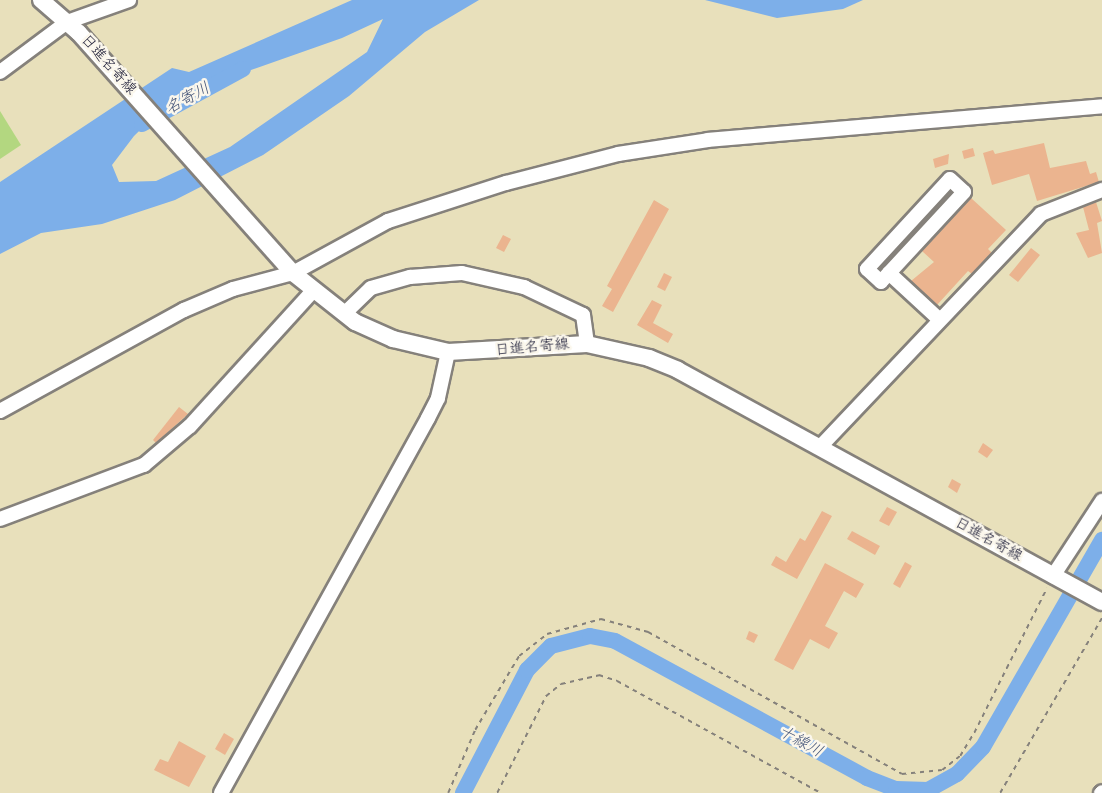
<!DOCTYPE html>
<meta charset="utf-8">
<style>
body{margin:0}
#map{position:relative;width:1102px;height:793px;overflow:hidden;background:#e8e0bb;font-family:Kalam,"Klee One",sans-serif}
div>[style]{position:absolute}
.green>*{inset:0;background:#b3d780}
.water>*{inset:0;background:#7dafe9}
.river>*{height:16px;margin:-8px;padding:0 8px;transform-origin:8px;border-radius:8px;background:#7dafe9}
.building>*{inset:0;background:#ebb48f}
.path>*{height:1.5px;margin-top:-0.75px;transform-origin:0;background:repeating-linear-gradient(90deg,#85817b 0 4.5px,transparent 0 9px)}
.roads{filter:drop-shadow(2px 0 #85817b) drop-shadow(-2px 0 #85817b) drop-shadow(0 2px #85817b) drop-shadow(0 -2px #85817b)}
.minor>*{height:14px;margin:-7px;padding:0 7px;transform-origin:7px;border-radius:7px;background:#fff}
.major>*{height:16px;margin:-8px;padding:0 8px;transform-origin:8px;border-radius:8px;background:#fff}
span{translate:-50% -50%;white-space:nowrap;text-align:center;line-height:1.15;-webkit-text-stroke:5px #fbf7ec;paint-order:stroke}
.street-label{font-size:15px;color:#22223b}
.water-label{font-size:16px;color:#425378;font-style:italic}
</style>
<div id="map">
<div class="green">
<i style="clip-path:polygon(0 111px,21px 145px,0 159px)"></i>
</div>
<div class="water">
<i style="clip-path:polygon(evenodd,352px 0,479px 0,425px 32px,349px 96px,263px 155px,175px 200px,102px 224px,41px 233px,0 254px,0 182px,172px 68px,189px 72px,352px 0,383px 19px,367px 52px,230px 147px,156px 181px,119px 182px,112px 165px,134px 136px,174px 97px,342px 38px,383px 19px)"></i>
<i style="clip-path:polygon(705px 0,863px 0,843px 9px,777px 18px)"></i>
</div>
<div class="river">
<i style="left:142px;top:124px;width:115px;rotate:-28.6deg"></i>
<i style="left:463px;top:793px;width:139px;rotate:-62.5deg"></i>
<i style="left:527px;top:670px;width:34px;rotate:-45deg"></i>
<i style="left:551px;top:646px;width:40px;rotate:-14.4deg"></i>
<i style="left:590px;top:636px;width:25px;rotate:11deg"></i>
<i style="left:615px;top:641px;width:287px;rotate:28.5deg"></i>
<i style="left:867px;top:778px;width:31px;rotate:21deg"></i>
<i style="left:896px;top:789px;width:32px;rotate:2deg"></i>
<i style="left:928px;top:790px;width:33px;rotate:-29deg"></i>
<i style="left:957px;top:774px;width:37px;rotate:-46deg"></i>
<i style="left:983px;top:747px;width:239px;rotate:-60.1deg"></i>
</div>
<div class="building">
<i style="clip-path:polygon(1044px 143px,1050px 168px,1086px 161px,1090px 174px,1096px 172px,1099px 182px,1037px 201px,1029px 174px,992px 185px,983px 153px,993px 150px,995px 154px)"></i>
<i style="clip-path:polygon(973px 148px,975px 156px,964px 159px,962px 151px)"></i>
<i style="clip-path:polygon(949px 154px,948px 164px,935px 168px,933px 159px)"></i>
<i style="clip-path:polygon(971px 198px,1006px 230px,988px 249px,992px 253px,972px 274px,968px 271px,937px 305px,911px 281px,934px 262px,922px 251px)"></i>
<i style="clip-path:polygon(654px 200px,669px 209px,613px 312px,602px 306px,612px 289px,607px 286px)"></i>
<i style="clip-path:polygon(1096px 202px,1102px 221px,1097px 223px,1102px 253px,1088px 258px,1076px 233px,1089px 230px,1083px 207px)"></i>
<i style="clip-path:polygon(503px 235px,511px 239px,504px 252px,496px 248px)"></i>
<i style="clip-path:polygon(1031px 248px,1040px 255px,1018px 282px,1009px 275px)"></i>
<i style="clip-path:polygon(664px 273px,672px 277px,665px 291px,657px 287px)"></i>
<i style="clip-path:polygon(652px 300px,662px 305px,653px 323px,673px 334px,668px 343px,637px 325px)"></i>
<i style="clip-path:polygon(179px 407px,188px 414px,156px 443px,153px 440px)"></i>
<i style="clip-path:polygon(983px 443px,993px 450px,987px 458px,978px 452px)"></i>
<i style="clip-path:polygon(952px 479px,961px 484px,957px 493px,948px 487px)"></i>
<i style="clip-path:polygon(887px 507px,897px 512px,889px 526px,879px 521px)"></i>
<i style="clip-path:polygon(822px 511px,832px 516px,797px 579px,771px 565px,776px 556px,786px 562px,800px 538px,805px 541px)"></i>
<i style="clip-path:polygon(852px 531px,880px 546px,875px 555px,847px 539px)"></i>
<i style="clip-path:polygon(905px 562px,912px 566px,900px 588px,893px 584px)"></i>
<i style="clip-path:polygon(825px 563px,864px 584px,856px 598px,844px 591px,825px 626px,838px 633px,829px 649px,810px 639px,793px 670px,774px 660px)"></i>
<i style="clip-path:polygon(749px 631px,758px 635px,754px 643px,746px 639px)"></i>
<i style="clip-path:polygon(224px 733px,234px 739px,225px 755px,215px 749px)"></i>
<i style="clip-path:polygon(179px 741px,206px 756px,189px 787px,154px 770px,160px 759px,168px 762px)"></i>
</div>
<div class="path">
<i style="left:448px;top:793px;width:69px;rotate:-66.8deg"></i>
<i style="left:475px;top:730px;width:86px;rotate:-59.3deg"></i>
<i style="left:519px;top:656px;width:36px;rotate:-38deg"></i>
<i style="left:547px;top:634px;width:56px;rotate:-15.5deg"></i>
<i style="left:601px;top:619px;width:49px;rotate:15.5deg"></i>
<i style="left:648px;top:632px;width:291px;rotate:29.2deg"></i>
<i style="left:902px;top:774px;width:40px;rotate:-5.7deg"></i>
<i style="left:942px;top:770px;width:23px;rotate:-38deg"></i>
<i style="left:960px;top:756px;width:27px;rotate:-59deg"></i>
<i style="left:974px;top:733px;width:162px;rotate:-63.3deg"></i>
<i style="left:497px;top:793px;width:109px;rotate:-63.2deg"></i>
<i style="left:546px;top:696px;width:19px;rotate:-39deg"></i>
<i style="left:561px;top:684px;width:39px;rotate:-13deg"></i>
<i style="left:599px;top:675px;width:19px;rotate:18deg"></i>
<i style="left:617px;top:681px;width:233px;rotate:28.8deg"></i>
<i style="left:1000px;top:793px;width:203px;rotate:-59.8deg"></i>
</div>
<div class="roads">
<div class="minor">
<i style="left:0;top:72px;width:84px;rotate:-36.7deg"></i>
<i style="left:67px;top:22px;width:66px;rotate:-19.5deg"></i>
<i style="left:889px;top:273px;width:12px;rotate:132deg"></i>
<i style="left:881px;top:282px;width:19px;rotate:-137deg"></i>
<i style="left:867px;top:269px;width:122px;rotate:-47.3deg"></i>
<i style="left:950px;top:179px;width:19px;rotate:43deg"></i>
<i style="left:964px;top:192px;width:110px;rotate:132.8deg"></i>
<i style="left:889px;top:273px;width:69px;rotate:42.7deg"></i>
<i style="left:344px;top:314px;width:37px;rotate:-44deg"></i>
<i style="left:371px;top:288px;width:41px;rotate:-15.8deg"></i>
<i style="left:410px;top:277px;width:52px;rotate:-4.4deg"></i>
<i style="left:462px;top:273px;width:64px;rotate:12.7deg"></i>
<i style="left:524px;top:287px;width:65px;rotate:25.4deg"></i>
<i style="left:583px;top:315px;width:29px;rotate:82deg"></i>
<i style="left:0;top:411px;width:210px;rotate:-28.8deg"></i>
<i style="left:184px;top:310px;width:53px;rotate:-23.2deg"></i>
<i style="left:233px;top:289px;width:62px;rotate:-14.9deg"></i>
<i style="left:293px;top:273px;width:108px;rotate:-28.7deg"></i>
<i style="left:388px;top:221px;width:124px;rotate:-17.9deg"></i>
<i style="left:506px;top:183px;width:116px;rotate:-14.5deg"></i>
<i style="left:618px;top:154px;width:91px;rotate:-8.8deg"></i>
<i style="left:708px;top:140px;width:395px;rotate:-4.9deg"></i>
<i style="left:820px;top:447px;width:321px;rotate:-46.5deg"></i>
<i style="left:1041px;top:214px;width:66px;rotate:-21.5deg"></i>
<i style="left:0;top:519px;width:154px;rotate:-20.6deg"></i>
<i style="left:144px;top:465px;width:60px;rotate:-40.3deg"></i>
<i style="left:190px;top:426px;width:183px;rotate:-47.7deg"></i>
<i style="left:1053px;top:576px;width:90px;rotate:-56.8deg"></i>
<i style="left:221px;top:793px;width:428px;rotate:-61.1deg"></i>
<i style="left:428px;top:418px;width:22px;rotate:-63deg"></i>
<i style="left:438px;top:398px;width:47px;rotate:-77.7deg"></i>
<i style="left:1101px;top:793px;width:1px;rotate:-45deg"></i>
</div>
<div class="major">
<i style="left:41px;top:0;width:50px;rotate:41deg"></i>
<i style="left:79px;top:33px;width:322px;rotate:48.3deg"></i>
<i style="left:293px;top:273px;width:79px;rotate:38.3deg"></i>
<i style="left:355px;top:322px;width:42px;rotate:24.1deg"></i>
<i style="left:393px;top:339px;width:57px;rotate:13.3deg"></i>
<i style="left:448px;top:352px;width:139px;rotate:-3.3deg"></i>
<i style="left:587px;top:344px;width:64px;rotate:12.7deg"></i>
<i style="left:649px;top:358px;width:31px;rotate:22deg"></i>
<i style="left:678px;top:370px;width:483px;rotate:28.7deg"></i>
</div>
</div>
<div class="street-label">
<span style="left:108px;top:65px;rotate:48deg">日進名寄線</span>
<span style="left:532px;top:348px;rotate:-5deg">日進名寄線</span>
<span style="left:988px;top:540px;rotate:29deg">日進名寄線</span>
</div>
<div class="water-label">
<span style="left:188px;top:99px;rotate:-29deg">名寄川</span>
<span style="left:800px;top:742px;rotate:29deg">十線川</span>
</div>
</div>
